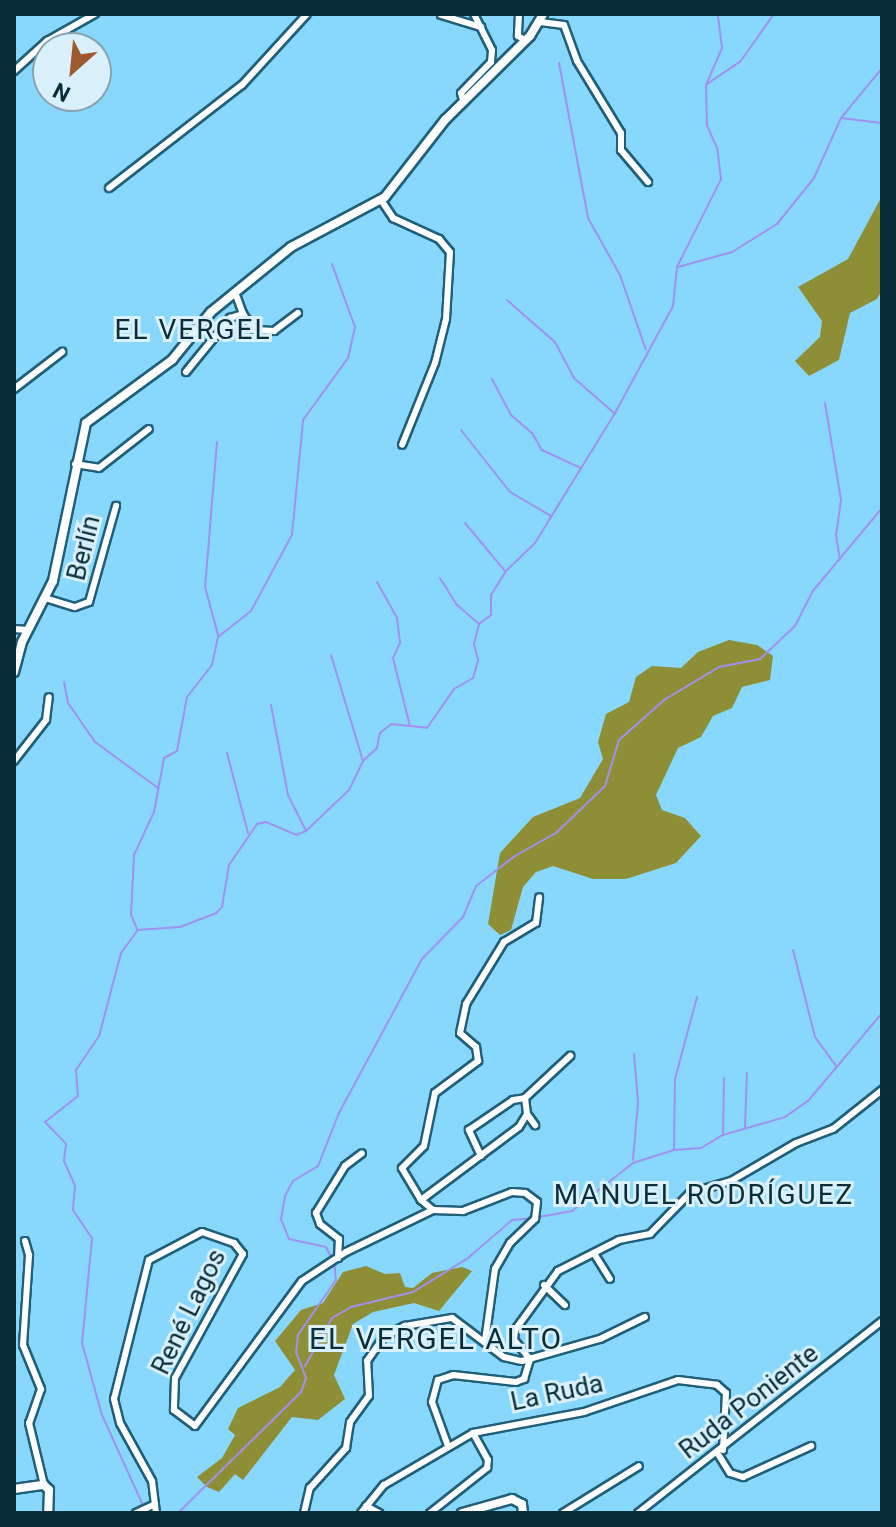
<!DOCTYPE html>
<meta charset="utf-8">
<style>
body{margin:0}
#map{position:relative;width:896px;height:1527px;overflow:hidden;background:#88d8fe;font-family:Roboto,sans-serif}
div>[style]{position:absolute}
.forest>*{inset:0;background:#8e8e36}
.stream>*{height:2px;margin:-1px;padding:0 1px;transform-origin:1px;border-radius:1px;background:#a091f1}
.roads{filter:drop-shadow(2px 0 #205f79) drop-shadow(-2px 0 #205f79) drop-shadow(0 2px #205f79) drop-shadow(0 -2px #205f79)}
.minor>*{height:6px;margin:-3px;padding:0 3px;transform-origin:3px;border-radius:3px;background:#fff}
.tertiary>*{height:8px;margin:-4px;padding:0 4px;transform-origin:4px;border-radius:4px;background:#fff}
span{translate:-50% -50%;white-space:nowrap;text-align:center;line-height:1.15;-webkit-text-stroke:6px #daf1fc;paint-order:stroke}
.street-label{font-size:26px;color:#0a2d3c}
.neighbourhood-label{font-size:28px;color:#0a2d3c;letter-spacing:2px}
.quarter-label{font-size:30px;color:#0a2d3c;letter-spacing:2px}
.frame{position:absolute;inset:0;border:16px solid #0a2d3c;pointer-events:none}
.north{position:absolute;left:32px;top:32px;width:80px;height:80px;box-sizing:border-box;background:#daf1fc;border:2px solid #87a3af;border-radius:50%;rotate:207deg;font-size:22px;font-weight:700;line-height:32px;text-align:center;color:#0a2d3c}
.north::after{content:'';display:block;margin:auto;width:28px;height:36px;background:#9f592f;clip-path:polygon(50% 0,100% 100%,50% 72%,0 100%)}
</style>
<div id="map">
<div class="forest">
<i style="clip-path:polygon(882px 196px,882px 290px,877px 299px,850px 313px,839px 360px,809px 376px,795px 361px,820px 337px,822px 321px,798px 287px,848px 259px)"></i>
<i style="clip-path:polygon(729px 640px,757px 645px,773px 656px,770px 680px,742px 687px,732px 708px,713px 716px,701px 737px,678px 748px,656px 795px,662px 810px,685px 818px,701px 836px,676px 863px,626px 879px,593px 879px,553px 866px,536px 872px,523px 887px,511px 930px,500px 935px,488px 924px,500px 853px,533px 817px,580px 798px,603px 759px,598px 742px,606px 714px,629px 702px,636px 677px,652px 666px,681px 668px,698px 652px)"></i>
<i style="clip-path:polygon(366px 1266px,385px 1274px,400px 1273px,405px 1287px,413px 1288px,432px 1273px,462px 1267px,472px 1271px,439px 1311px,414px 1303px,373px 1312px,353px 1324px,334px 1375px,345px 1399px,318px 1420px,292px 1417px,243px 1480px,235px 1474px,219px 1492px,207px 1487px,197px 1477px,222px 1458px,235px 1435px,228px 1429px,238px 1408px,280px 1387px,295px 1370px,275px 1341px,301px 1310px,323px 1303px,343px 1272px)"></i>
</div>
<div class="stream">
<i style="left:559px;top:63px;width:158px;rotate:79.4deg"></i>
<i style="left:588px;top:218px;width:65px;rotate:60.7deg"></i>
<i style="left:620px;top:275px;width:79px;rotate:70.9deg"></i>
<i style="left:707px;top:84px;width:40px;rotate:-34deg"></i>
<i style="left:740px;top:62px;width:59px;rotate:-54.7deg"></i>
<i style="left:841px;top:118px;width:41px;rotate:7deg"></i>
<i style="left:678px;top:267px;width:56px;rotate:-15.5deg"></i>
<i style="left:732px;top:252px;width:53px;rotate:-31.9deg"></i>
<i style="left:777px;top:224px;width:59px;rotate:-51.2deg"></i>
<i style="left:814px;top:178px;width:66px;rotate:-65.8deg"></i>
<i style="left:841px;top:118px;width:65px;rotate:-50.6deg"></i>
<i style="left:507px;top:300px;width:64px;rotate:41.2deg"></i>
<i style="left:555px;top:342px;width:41px;rotate:62.2deg"></i>
<i style="left:574px;top:378px;width:53px;rotate:41.2deg"></i>
<i style="left:492px;top:379px;width:41px;rotate:62.2deg"></i>
<i style="left:511px;top:415px;width:28px;rotate:41deg"></i>
<i style="left:532px;top:433px;width:20px;rotate:60deg"></i>
<i style="left:542px;top:450px;width:43px;rotate:24.8deg"></i>
<i style="left:825px;top:403px;width:98px;rotate:80.6deg"></i>
<i style="left:841px;top:500px;width:35px;rotate:98deg"></i>
<i style="left:836px;top:535px;width:25px;rotate:81deg"></i>
<i style="left:461px;top:430px;width:79px;rotate:51.7deg"></i>
<i style="left:510px;top:492px;width:48px;rotate:30.3deg"></i>
<i style="left:217px;top:442px;width:145px;rotate:94.7deg"></i>
<i style="left:205px;top:587px;width:50px;rotate:74.8deg"></i>
<i style="left:465px;top:523px;width:62px;rotate:50.2deg"></i>
<i style="left:440px;top:578px;width:31px;rotate:58deg"></i>
<i style="left:456px;top:604px;width:30px;rotate:41deg"></i>
<i style="left:377px;top:582px;width:41px;rotate:60.9deg"></i>
<i style="left:397px;top:618px;width:25px;rotate:83deg"></i>
<i style="left:400px;top:643px;width:17px;rotate:115deg"></i>
<i style="left:393px;top:658px;width:70px;rotate:76deg"></i>
<i style="left:331px;top:655px;width:111px;rotate:73.2deg"></i>
<i style="left:64px;top:682px;width:21px;rotate:79deg"></i>
<i style="left:68px;top:703px;width:47px;rotate:55.3deg"></i>
<i style="left:95px;top:742px;width:78px;rotate:36.1deg"></i>
<i style="left:271px;top:705px;width:92px;rotate:79.3deg"></i>
<i style="left:288px;top:795px;width:40px;rotate:63.4deg"></i>
<i style="left:227px;top:753px;width:83px;rotate:75.3deg"></i>
<i style="left:137px;top:929px;width:15px;rotate:-113deg"></i>
<i style="left:131px;top:915px;width:60px;rotate:-87.1deg"></i>
<i style="left:134px;top:855px;width:47px;rotate:-65.1deg"></i>
<i style="left:154px;top:812px;width:55px;rotate:-79.5deg"></i>
<i style="left:164px;top:758px;width:15px;rotate:-28deg"></i>
<i style="left:177px;top:751px;width:55px;rotate:-79.5deg"></i>
<i style="left:187px;top:697px;width:41px;rotate:-52deg"></i>
<i style="left:212px;top:665px;width:29px;rotate:-78deg"></i>
<i style="left:218px;top:637px;width:42px;rotate:-38.2deg"></i>
<i style="left:251px;top:611px;width:86px;rotate:-61.7deg"></i>
<i style="left:292px;top:535px;width:116px;rotate:-84.5deg"></i>
<i style="left:303px;top:420px;width:77px;rotate:-54deg"></i>
<i style="left:348px;top:358px;width:32px;rotate:-77deg"></i>
<i style="left:355px;top:327px;width:67px;rotate:-110.1deg"></i>
<i style="left:137px;top:930px;width:43px;rotate:-4deg"></i>
<i style="left:180px;top:927px;width:39px;rotate:-21deg"></i>
<i style="left:216px;top:913px;width:8px;rotate:-45deg"></i>
<i style="left:222px;top:907px;width:43px;rotate:-80.5deg"></i>
<i style="left:229px;top:865px;width:50px;rotate:-55.7deg"></i>
<i style="left:257px;top:824px;width:9px;rotate:-13deg"></i>
<i style="left:266px;top:822px;width:33px;rotate:23deg"></i>
<i style="left:296px;top:835px;width:11px;rotate:-22deg"></i>
<i style="left:306px;top:831px;width:59px;rotate:-43.6deg"></i>
<i style="left:349px;top:790px;width:32px;rotate:-64deg"></i>
<i style="left:363px;top:761px;width:19px;rotate:-43deg"></i>
<i style="left:377px;top:748px;width:15px;rotate:-79deg"></i>
<i style="left:380px;top:733px;width:14px;rotate:-39deg"></i>
<i style="left:391px;top:724px;width:36px;rotate:6deg"></i>
<i style="left:427px;top:728px;width:47px;rotate:-55.3deg"></i>
<i style="left:454px;top:689px;width:22px;rotate:-30deg"></i>
<i style="left:473px;top:678px;width:19px;rotate:-74deg"></i>
<i style="left:478px;top:660px;width:16px;rotate:-104deg"></i>
<i style="left:474px;top:644px;width:21px;rotate:-76deg"></i>
<i style="left:479px;top:624px;width:15px;rotate:-37deg"></i>
<i style="left:491px;top:615px;width:20px;rotate:-90deg"></i>
<i style="left:491px;top:595px;width:28px;rotate:-58deg"></i>
<i style="left:506px;top:571px;width:40px;rotate:-44deg"></i>
<i style="left:535px;top:543px;width:153px;rotate:-58.4deg"></i>
<i style="left:615px;top:413px;width:122px;rotate:-61.5deg"></i>
<i style="left:673px;top:306px;width:39px;rotate:-84deg"></i>
<i style="left:677px;top:267px;width:98px;rotate:-63.4deg"></i>
<i style="left:721px;top:179px;width:31px;rotate:-97deg"></i>
<i style="left:717px;top:148px;width:24px;rotate:-114deg"></i>
<i style="left:707px;top:126px;width:41px;rotate:-91.4deg"></i>
<i style="left:706px;top:85px;width:40px;rotate:-66.6deg"></i>
<i style="left:722px;top:48px;width:34px;rotate:-97deg"></i>
<i style="left:137px;top:931px;width:27px;rotate:126deg"></i>
<i style="left:121px;top:953px;width:86px;rotate:104.8deg"></i>
<i style="left:99px;top:1036px;width:41px;rotate:124.1deg"></i>
<i style="left:76px;top:1070px;width:26px;rotate:86deg"></i>
<i style="left:78px;top:1096px;width:42px;rotate:141.8deg"></i>
<i style="left:45px;top:1122px;width:30px;rotate:46deg"></i>
<i style="left:66px;top:1144px;width:17px;rotate:97deg"></i>
<i style="left:64px;top:1161px;width:27px;rotate:66deg"></i>
<i style="left:75px;top:1186px;width:24px;rotate:95deg"></i>
<i style="left:73px;top:1210px;width:34px;rotate:56deg"></i>
<i style="left:92px;top:1238px;width:105px;rotate:95.4deg"></i>
<i style="left:82px;top:1343px;width:75px;rotate:74.5deg"></i>
<i style="left:102px;top:1415px;width:97px;rotate:65.6deg"></i>
<i style="left:793px;top:950px;width:90px;rotate:75.8deg"></i>
<i style="left:815px;top:1037px;width:36px;rotate:54deg"></i>
<i style="left:745px;top:1127px;width:54px;rotate:-87.9deg"></i>
<i style="left:723px;top:1135px;width:57px;rotate:-89deg"></i>
<i style="left:674px;top:1148px;width:69px;rotate:-89.2deg"></i>
<i style="left:675px;top:1079px;width:85px;rotate:-75deg"></i>
<i style="left:633px;top:1160px;width:58px;rotate:-85.1deg"></i>
<i style="left:638px;top:1102px;width:48px;rotate:-94.8deg"></i>
<i style="left:539px;top:1217px;width:34px;rotate:-10deg"></i>
<i style="left:572px;top:1211px;width:78px;rotate:-38.2deg"></i>
<i style="left:633px;top:1163px;width:43px;rotate:-17.6deg"></i>
<i style="left:674px;top:1150px;width:27px;rotate:-4deg"></i>
<i style="left:701px;top:1148px;width:26px;rotate:-31deg"></i>
<i style="left:723px;top:1135px;width:65px;rotate:-16.2deg"></i>
<i style="left:785px;top:1117px;width:28px;rotate:-35deg"></i>
<i style="left:808px;top:1101px;width:115px;rotate:-49.9deg"></i>
<i style="left:331px;top:1257px;width:11px;rotate:-117deg"></i>
<i style="left:326px;top:1247px;width:38px;rotate:-168deg"></i>
<i style="left:289px;top:1239px;width:22px;rotate:-112deg"></i>
<i style="left:281px;top:1219px;width:23px;rotate:-80deg"></i>
<i style="left:285px;top:1196px;width:17px;rotate:-62deg"></i>
<i style="left:293px;top:1181px;width:29px;rotate:-31deg"></i>
<i style="left:318px;top:1166px;width:57px;rotate:-68.4deg"></i>
<i style="left:339px;top:1113px;width:175px;rotate:-61.7deg"></i>
<i style="left:422px;top:959px;width:59px;rotate:-45.7deg"></i>
<i style="left:463px;top:917px;width:34px;rotate:-67deg"></i>
<i style="left:476px;top:886px;width:49px;rotate:-37.6deg"></i>
<i style="left:515px;top:856px;width:47px;rotate:-29.3deg"></i>
<i style="left:556px;top:833px;width:68px;rotate:-43.8deg"></i>
<i style="left:605px;top:786px;width:48px;rotate:-73.1deg"></i>
<i style="left:619px;top:740px;width:60px;rotate:-41.6deg"></i>
<i style="left:664px;top:700px;width:64px;rotate:-31deg"></i>
<i style="left:719px;top:667px;width:42px;rotate:-11deg"></i>
<i style="left:760px;top:659px;width:48px;rotate:-43.3deg"></i>
<i style="left:795px;top:626px;width:38px;rotate:-63deg"></i>
<i style="left:812px;top:592px;width:109px;rotate:-50.2deg"></i>
<i style="left:305px;top:1366px;width:55px;rotate:-60.6deg"></i>
<i style="left:332px;top:1318px;width:22px;rotate:-30deg"></i>
<i style="left:351px;top:1307px;width:64px;rotate:-13.6deg"></i>
<i style="left:413px;top:1292px;width:65px;rotate:-31.7deg"></i>
<i style="left:468px;top:1258px;width:58px;rotate:-40.8deg"></i>
<i style="left:512px;top:1220px;width:21px;rotate:-5deg"></i>
<i style="left:178px;top:1513px;width:173px;rotate:-44.5deg"></i>
<i style="left:301px;top:1392px;width:15px;rotate:-70deg"></i>
<i style="left:306px;top:1378px;width:28px;rotate:-111deg"></i>
<i style="left:296px;top:1352px;width:17px;rotate:-83deg"></i>
<i style="left:298px;top:1335px;width:67px;rotate:-55.4deg"></i>
<i style="left:336px;top:1280px;width:18px;rotate:-96deg"></i>
</div>
<div class="roads">
<div class="minor">
<i style="left:519px;top:14px;width:22px;rotate:93deg"></i>
<i style="left:518px;top:36px;width:8px;rotate:30deg"></i>
<i style="left:441px;top:15px;width:42px;rotate:16.7deg"></i>
<i style="left:540px;top:22px;width:24px;rotate:7deg"></i>
<i style="left:564px;top:25px;width:38px;rotate:70deg"></i>
<i style="left:577px;top:61px;width:84px;rotate:58.6deg"></i>
<i style="left:621px;top:133px;width:17px;rotate:90deg"></i>
<i style="left:621px;top:150px;width:42px;rotate:49.8deg"></i>
<i style="left:14px;top:71px;width:45px;rotate:-42.3deg"></i>
<i style="left:47px;top:41px;width:55px;rotate:-29.4deg"></i>
<i style="left:463px;top:100px;width:7px;rotate:-106deg"></i>
<i style="left:461px;top:93px;width:43px;rotate:-45.9deg"></i>
<i style="left:491px;top:62px;width:12px;rotate:-85deg"></i>
<i style="left:492px;top:50px;width:40px;rotate:-116.6deg"></i>
<i style="left:109px;top:188px;width:168px;rotate:-37.8deg"></i>
<i style="left:242px;top:85px;width:96px;rotate:-47.5deg"></i>
<i style="left:381px;top:200px;width:22px;rotate:56deg"></i>
<i style="left:393px;top:218px;width:51px;rotate:24.5deg"></i>
<i style="left:439px;top:239px;width:17px;rotate:50deg"></i>
<i style="left:450px;top:252px;width:67px;rotate:93.4deg"></i>
<i style="left:446px;top:319px;width:45px;rotate:104deg"></i>
<i style="left:435px;top:363px;width:88px;rotate:111.9deg"></i>
<i style="left:243px;top:314px;width:20px;rotate:53deg"></i>
<i style="left:255px;top:330px;width:19px;rotate:3deg"></i>
<i style="left:274px;top:331px;width:30px;rotate:-37deg"></i>
<i style="left:186px;top:372px;width:70px;rotate:-50.8deg"></i>
<i style="left:230px;top:318px;width:14px;rotate:-17deg"></i>
<i style="left:243px;top:314px;width:23px;rotate:-110deg"></i>
<i style="left:14px;top:389px;width:61px;rotate:-37.6deg"></i>
<i style="left:75px;top:464px;width:24px;rotate:9deg"></i>
<i style="left:99px;top:468px;width:63px;rotate:-38deg"></i>
<i style="left:45px;top:598px;width:31px;rotate:17deg"></i>
<i style="left:75px;top:607px;width:15px;rotate:-20deg"></i>
<i style="left:89px;top:602px;width:100px;rotate:-74.3deg"></i>
<i style="left:14px;top:629px;width:14px;rotate:4deg"></i>
<i style="left:14px;top:761px;width:52px;rotate:-52deg"></i>
<i style="left:46px;top:720px;width:23px;rotate:-83deg"></i>
<i style="left:527px;top:1114px;width:14px;rotate:54deg"></i>
<i style="left:481px;top:1156px;width:29px;rotate:-115deg"></i>
<i style="left:469px;top:1130px;width:53px;rotate:-34.3deg"></i>
<i style="left:513px;top:1100px;width:12px;rotate:-9deg"></i>
<i style="left:421px;top:1200px;width:122px;rotate:-36.7deg"></i>
<i style="left:519px;top:1127px;width:15px;rotate:-58deg"></i>
<i style="left:527px;top:1114px;width:16px;rotate:-97deg"></i>
<i style="left:525px;top:1098px;width:62px;rotate:-43deg"></i>
<i style="left:25px;top:1241px;width:15px;rotate:74deg"></i>
<i style="left:29px;top:1255px;width:90px;rotate:93.8deg"></i>
<i style="left:23px;top:1345px;width:48px;rotate:67.8deg"></i>
<i style="left:41px;top:1389px;width:36px;rotate:109deg"></i>
<i style="left:29px;top:1423px;width:64px;rotate:76.4deg"></i>
<i style="left:595px;top:1255px;width:28px;rotate:58deg"></i>
<i style="left:338px;top:1258px;width:19px;rotate:-87deg"></i>
<i style="left:339px;top:1239px;width:24px;rotate:-142deg"></i>
<i style="left:320px;top:1224px;width:12px;rotate:-110deg"></i>
<i style="left:316px;top:1213px;width:55px;rotate:-58.3deg"></i>
<i style="left:345px;top:1166px;width:21px;rotate:-37deg"></i>
<i style="left:544px;top:1285px;width:29px;rotate:44deg"></i>
<i style="left:485px;top:1341px;width:73px;rotate:-82.1deg"></i>
<i style="left:495px;top:1269px;width:30px;rotate:-60deg"></i>
<i style="left:510px;top:1243px;width:35px;rotate:-44deg"></i>
<i style="left:535px;top:1219px;width:17px;rotate:-83deg"></i>
<i style="left:537px;top:1202px;width:15px;rotate:-143deg"></i>
<i style="left:525px;top:1193px;width:13px;rotate:-176deg"></i>
<i style="left:512px;top:1192px;width:53px;rotate:158.8deg"></i>
<i style="left:463px;top:1211px;width:30px;rotate:-178deg"></i>
<i style="left:433px;top:1210px;width:16px;rotate:-140deg"></i>
<i style="left:421px;top:1200px;width:37px;rotate:-121deg"></i>
<i style="left:402px;top:1168px;width:31px;rotate:-45deg"></i>
<i style="left:424px;top:1146px;width:54px;rotate:-78.3deg"></i>
<i style="left:435px;top:1093px;width:54px;rotate:-36.7deg"></i>
<i style="left:478px;top:1061px;width:14px;rotate:-98deg"></i>
<i style="left:476px;top:1047px;width:21px;rotate:-139deg"></i>
<i style="left:460px;top:1033px;width:30px;rotate:-78deg"></i>
<i style="left:466px;top:1004px;width:73px;rotate:-58.5deg"></i>
<i style="left:504px;top:942px;width:37px;rotate:-31deg"></i>
<i style="left:536px;top:923px;width:26px;rotate:-83deg"></i>
<i style="left:530px;top:1359px;width:25px;rotate:-130deg"></i>
<i style="left:514px;top:1340px;width:10px;rotate:-84deg"></i>
<i style="left:515px;top:1330px;width:73px;rotate:-53.9deg"></i>
<i style="left:558px;top:1271px;width:68px;rotate:-26.9deg"></i>
<i style="left:619px;top:1240px;width:32px;rotate:-11deg"></i>
<i style="left:650px;top:1234px;width:57px;rotate:-45.7deg"></i>
<i style="left:690px;top:1193px;width:43px;rotate:-16.3deg"></i>
<i style="left:731px;top:1181px;width:75px;rotate:-30.3deg"></i>
<i style="left:796px;top:1143px;width:40px;rotate:-21deg"></i>
<i style="left:833px;top:1129px;width:63px;rotate:-38.5deg"></i>
<i style="left:448px;top:1446px;width:47px;rotate:-110deg"></i>
<i style="left:432px;top:1402px;width:23px;rotate:-75deg"></i>
<i style="left:438px;top:1380px;width:16px;rotate:-18deg"></i>
<i style="left:453px;top:1375px;width:63px;rotate:6.3deg"></i>
<i style="left:516px;top:1382px;width:9px;rotate:-21deg"></i>
<i style="left:524px;top:1379px;width:21px;rotate:-73deg"></i>
<i style="left:718px;top:1454px;width:22px;rotate:58deg"></i>
<i style="left:730px;top:1473px;width:14px;rotate:17deg"></i>
<i style="left:743px;top:1477px;width:75px;rotate:-24.5deg"></i>
<i style="left:366px;top:1506px;width:15px;rotate:28deg"></i>
<i style="left:136px;top:1513px;width:21px;rotate:-25deg"></i>
<i style="left:156px;top:1513px;width:32px;rotate:-97deg"></i>
<i style="left:152px;top:1481px;width:66px;rotate:-118.9deg"></i>
<i style="left:120px;top:1423px;width:25px;rotate:-104deg"></i>
<i style="left:114px;top:1399px;width:143px;rotate:-75.9deg"></i>
<i style="left:149px;top:1260px;width:60px;rotate:-27.8deg"></i>
<i style="left:202px;top:1232px;width:34px;rotate:19deg"></i>
<i style="left:234px;top:1243px;width:14px;rotate:51deg"></i>
<i style="left:243px;top:1254px;width:141px;rotate:118.7deg"></i>
<i style="left:175px;top:1378px;width:32px;rotate:92deg"></i>
<i style="left:174px;top:1410px;width:26px;rotate:37deg"></i>
<i style="left:195px;top:1426px;width:180px;rotate:-53.6deg"></i>
<i style="left:302px;top:1281px;width:53px;rotate:-33.4deg"></i>
<i style="left:346px;top:1252px;width:97px;rotate:-25.8deg"></i>
<i style="left:304px;top:1513px;width:26px;rotate:-77deg"></i>
<i style="left:310px;top:1488px;width:54px;rotate:-48deg"></i>
<i style="left:346px;top:1448px;width:26px;rotate:-81deg"></i>
<i style="left:350px;top:1422px;width:32px;rotate:-54deg"></i>
<i style="left:369px;top:1396px;width:35px;rotate:-93deg"></i>
<i style="left:367px;top:1361px;width:29px;rotate:-55deg"></i>
<i style="left:384px;top:1337px;width:24px;rotate:-28deg"></i>
<i style="left:405px;top:1326px;width:48px;rotate:-9.7deg"></i>
<i style="left:452px;top:1318px;width:65px;rotate:36.9deg"></i>
<i style="left:504px;top:1357px;width:18px;rotate:13deg"></i>
<i style="left:522px;top:1361px;width:81px;rotate:-15.8deg"></i>
<i style="left:600px;top:1339px;width:50px;rotate:-26.1deg"></i>
<i style="left:361px;top:1513px;width:36px;rotate:-51deg"></i>
<i style="left:384px;top:1485px;width:103px;rotate:-30.3deg"></i>
<i style="left:473px;top:1433px;width:113px;rotate:-10.7deg"></i>
<i style="left:584px;top:1412px;width:99px;rotate:-18.8deg"></i>
<i style="left:678px;top:1380px;width:39px;rotate:7deg"></i>
<i style="left:717px;top:1385px;width:12px;rotate:42deg"></i>
<i style="left:726px;top:1393px;width:57px;rotate:93deg"></i>
<i style="left:430px;top:1513px;width:73px;rotate:-38.3deg"></i>
<i style="left:487px;top:1468px;width:8px;rotate:-83deg"></i>
<i style="left:488px;top:1460px;width:31px;rotate:-119deg"></i>
<i style="left:563px;top:1513px;width:89px;rotate:-31.7deg"></i>
<i style="left:638px;top:1513px;width:310px;rotate:-38.2deg"></i>
</div>
<div class="tertiary">
<i style="left:14px;top:672px;width:31px;rotate:-75deg"></i>
<i style="left:22px;top:642px;width:68px;rotate:-63.1deg"></i>
<i style="left:53px;top:581px;width:161px;rotate:-78.2deg"></i>
<i style="left:86px;top:423px;width:107px;rotate:-36.2deg"></i>
<i style="left:172px;top:360px;width:62px;rotate:-50.9deg"></i>
<i style="left:211px;top:312px;width:103px;rotate:-39.1deg"></i>
<i style="left:291px;top:247px;width:106px;rotate:-28deg"></i>
<i style="left:385px;top:197px;width:98px;rotate:-52.1deg"></i>
<i style="left:445px;top:120px;width:120px;rotate:-44.7deg"></i>
<i style="left:530px;top:36px;width:26px;rotate:-59deg"></i>
<i style="left:14px;top:1489px;width:30px;rotate:-8deg"></i>
<i style="left:44px;top:1485px;width:7px;rotate:45deg"></i>
<i style="left:49px;top:1490px;width:23px;rotate:92deg"></i>
<i style="left:462px;top:1513px;width:52px;rotate:-15.6deg"></i>
<i style="left:512px;top:1499px;width:11px;rotate:27deg"></i>
<i style="left:522px;top:1504px;width:9px;rotate:84deg"></i>
</div>
</div>
<div class="street-label">
<span style="left:84px;top:548px;rotate:-76deg">Berlín</span>
<span style="left:189px;top:1312px;rotate:-64deg">René Lagos</span>
<span style="left:557px;top:1393px;rotate:-12deg">La Ruda</span>
<span style="left:749px;top:1402px;rotate:-38deg">Ruda Poniente</span>
</div>
<div class="neighbourhood-label">
<span style="left:193px;top:330px">EL VERGEL</span>
<span style="left:704px;top:1195px">MANUEL RODRÍGUEZ</span>
</div>
<div class="quarter-label">
<span style="left:436px;top:1339px">EL VERGEL ALTO</span>
</div>
<div class="frame"></div>
<div class="north">N</div>
</div>
